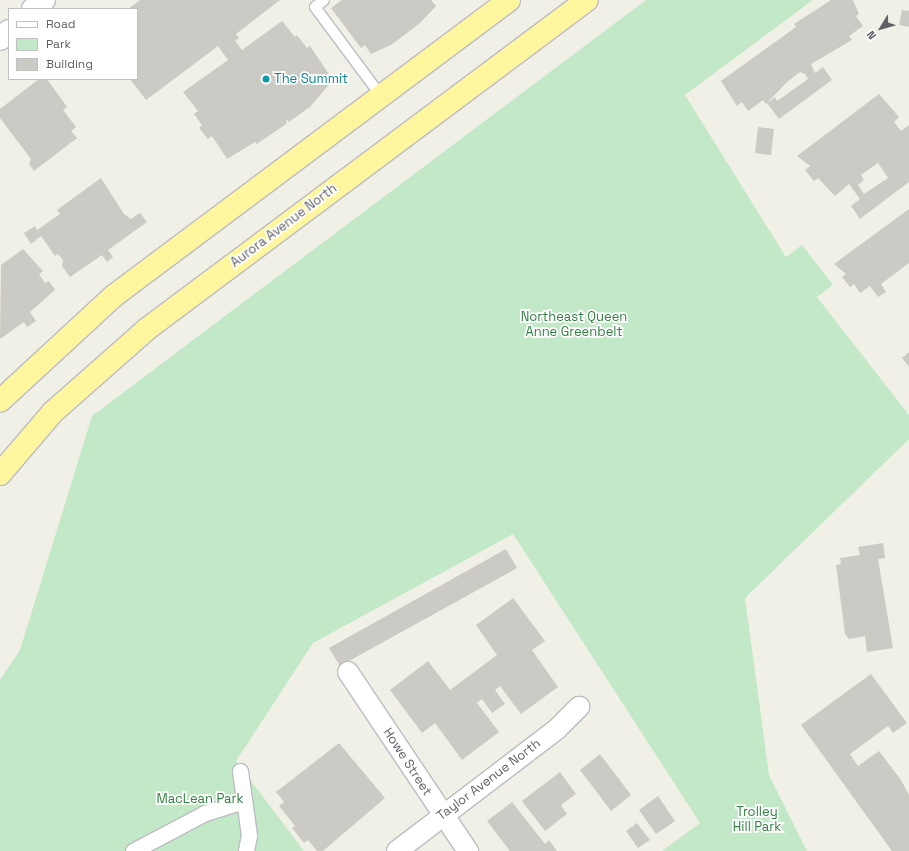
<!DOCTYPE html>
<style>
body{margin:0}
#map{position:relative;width:909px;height:851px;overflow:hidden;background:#f1f0e7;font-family:"Space Grotesk",sans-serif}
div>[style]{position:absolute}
.green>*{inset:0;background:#c3e8c8}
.building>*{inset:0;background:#cccac4}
.roads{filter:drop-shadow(1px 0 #bbbdc3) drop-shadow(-1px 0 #bbbdc3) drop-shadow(0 1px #bbbdc3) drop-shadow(0 -1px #bbbdc3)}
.service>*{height:10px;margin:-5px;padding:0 5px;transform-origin:5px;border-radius:5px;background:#fff}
.pedestrian>*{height:15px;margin:-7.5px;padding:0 7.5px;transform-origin:7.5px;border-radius:7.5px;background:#fff}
.minor>*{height:20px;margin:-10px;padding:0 10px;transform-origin:10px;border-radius:10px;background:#fff}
.secondary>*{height:22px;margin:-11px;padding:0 11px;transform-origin:11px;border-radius:11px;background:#fff}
.trunk>*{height:22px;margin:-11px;padding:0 11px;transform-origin:11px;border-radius:11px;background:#fff69f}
.dots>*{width:11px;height:11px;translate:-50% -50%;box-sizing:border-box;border:2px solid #fff;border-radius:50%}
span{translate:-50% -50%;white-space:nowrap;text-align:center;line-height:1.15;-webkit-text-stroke:3.5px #fff;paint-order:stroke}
.culture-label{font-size:13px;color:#0d838f}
.left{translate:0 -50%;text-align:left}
.street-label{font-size:13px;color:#5e6167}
.park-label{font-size:13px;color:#328241}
.legend{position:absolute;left:8px;top:8px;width:130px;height:72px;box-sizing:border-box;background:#fff;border:1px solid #bfc0c2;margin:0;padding:5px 7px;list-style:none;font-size:12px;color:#5e6167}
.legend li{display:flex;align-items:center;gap:8px;height:20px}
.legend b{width:20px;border:1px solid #bfc0c2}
.north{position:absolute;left:861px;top:8px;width:40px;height:40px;-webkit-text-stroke:3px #fff;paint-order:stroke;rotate:233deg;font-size:11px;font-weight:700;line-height:16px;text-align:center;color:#5e6167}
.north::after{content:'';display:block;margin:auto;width:14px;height:18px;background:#5e6167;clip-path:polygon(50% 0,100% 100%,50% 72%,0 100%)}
</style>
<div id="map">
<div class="green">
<i style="clip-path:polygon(646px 0,813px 0,685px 95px,786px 257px,802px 245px,833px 285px,817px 297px,909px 415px,909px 439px,745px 598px,769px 775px,807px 851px,662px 851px,700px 823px,513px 534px,313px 643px,236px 761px,304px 851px,0 851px,0 680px,20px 650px,92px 416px)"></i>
</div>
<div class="building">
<i style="clip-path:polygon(140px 0,280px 0,236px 34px,239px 38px,235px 41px,242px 50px,282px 21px,295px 37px,297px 35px,307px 48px,310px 46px,333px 80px,310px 107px,289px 122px,287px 119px,286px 124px,257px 144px,255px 142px,227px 159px,212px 136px,208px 139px,199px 128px,202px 125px,194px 114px,198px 111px,183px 92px,228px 60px,218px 46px,146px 100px,130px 79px,137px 79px,137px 9px,128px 9px)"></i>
<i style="clip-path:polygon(342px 0,431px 0,436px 6px,420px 23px,391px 45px,371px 54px,365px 45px,361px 48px,331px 8px)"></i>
<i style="clip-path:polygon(831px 0,853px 0,859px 14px,856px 16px,863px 26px,849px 36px,852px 40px,811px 64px,815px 73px,823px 67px,832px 80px,779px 119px,767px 103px,775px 97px,777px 101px,808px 79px,805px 74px,800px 72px,787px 82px,766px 104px,763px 100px,748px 111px,742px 102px,737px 106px,721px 81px,796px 27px,794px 24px)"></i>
<i style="clip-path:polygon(902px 10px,909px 11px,909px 27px,899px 25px)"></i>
<i style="clip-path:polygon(39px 79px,47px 79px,67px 107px,63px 110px,76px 127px,71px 131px,77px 138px,34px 171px,29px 164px,31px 159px,0 118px,0 109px)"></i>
<i style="clip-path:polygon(evenodd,879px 94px,899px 117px,894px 122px,901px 131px,909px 125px,909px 182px,860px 219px,851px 206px,860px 199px,849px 184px,835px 196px,818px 178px,814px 181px,805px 170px,810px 166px,797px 156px,879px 94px,878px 163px,888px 178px,864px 194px,858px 185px,864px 180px,861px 175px,878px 163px)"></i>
<i style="clip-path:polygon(758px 127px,774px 129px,771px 155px,755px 153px)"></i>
<i style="clip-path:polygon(101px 178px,124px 214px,131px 219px,140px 213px,147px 222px,108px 250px,113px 257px,107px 262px,102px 255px,70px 277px,62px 266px,63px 260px,58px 254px,55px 256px,41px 236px,31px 244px,24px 233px,35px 226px,37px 230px,60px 214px,57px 210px)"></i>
<i style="clip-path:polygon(909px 209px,909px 263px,881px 284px,886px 292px,878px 297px,870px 286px,860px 293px,854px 284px,850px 287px,842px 277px,846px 274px,834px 264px)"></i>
<i style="clip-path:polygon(23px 249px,43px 271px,39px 274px,45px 283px,49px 281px,55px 290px,30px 312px,36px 321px,27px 327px,24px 322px,0 339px,1px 265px)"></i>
<i style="clip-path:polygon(909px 352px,909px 367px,902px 358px)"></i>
<i style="clip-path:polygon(883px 543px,885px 558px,878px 559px,893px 648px,867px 652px,865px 636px,849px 639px,845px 634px,836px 565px,841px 564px,840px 558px,860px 555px,858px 547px)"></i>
<i style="clip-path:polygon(506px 549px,517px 568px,340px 666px,329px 648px)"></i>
<i style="clip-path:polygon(513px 598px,545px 641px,532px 650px,558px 687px,521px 714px,500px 686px,495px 690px,505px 704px,492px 713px,482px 699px,477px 703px,499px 732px,462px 760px,435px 723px,422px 733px,390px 690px,428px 661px,450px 690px,497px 655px,476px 625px)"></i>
<i style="clip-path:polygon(871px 674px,907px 723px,893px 733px,888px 726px,850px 754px,858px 766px,879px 751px,901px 780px,909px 795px,909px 851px,892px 851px,801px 725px)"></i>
<i style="clip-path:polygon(339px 743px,385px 798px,323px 851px,317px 851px,308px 840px,304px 843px,292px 828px,295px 826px,279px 806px,284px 802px,276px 792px)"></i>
<i style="clip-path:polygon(600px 754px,631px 795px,611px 811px,580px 770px)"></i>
<i style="clip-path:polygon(560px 772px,576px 794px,561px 805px,567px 814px,545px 831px,522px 801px)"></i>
<i style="clip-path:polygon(658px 796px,675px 821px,656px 834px,639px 810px)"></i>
<i style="clip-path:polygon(512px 802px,545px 844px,549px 840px,557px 851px,510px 851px,487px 821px)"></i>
<i style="clip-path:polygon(637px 823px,650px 840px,638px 848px,626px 831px)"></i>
</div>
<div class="roads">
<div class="service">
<i style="left:324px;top:0;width:11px;rotate:142deg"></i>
<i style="left:315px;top:7px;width:111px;rotate:53.4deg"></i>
</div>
<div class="pedestrian">
<i style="left:240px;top:771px;width:65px;rotate:82deg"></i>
<i style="left:249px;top:835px;width:16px;rotate:101deg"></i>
<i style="left:133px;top:851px;width:81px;rotate:-27.8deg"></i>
<i style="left:205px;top:813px;width:41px;rotate:-17.1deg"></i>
</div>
<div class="minor">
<i style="left:348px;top:672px;width:216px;rotate:56.2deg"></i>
<i style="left:397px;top:851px;width:200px;rotate:-37.3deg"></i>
<i style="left:556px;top:730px;width:33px;rotate:-45deg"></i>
</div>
<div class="secondary">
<i style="left:33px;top:9px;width:14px;rotate:-39deg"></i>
<i style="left:0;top:39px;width:12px;rotate:-42deg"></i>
</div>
<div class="trunk">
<i style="left:0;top:401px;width:156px;rotate:-42.7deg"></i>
<i style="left:115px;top:295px;width:492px;rotate:-36.8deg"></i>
<i style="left:0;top:474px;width:82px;rotate:-49.5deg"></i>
<i style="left:53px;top:412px;width:125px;rotate:-41.4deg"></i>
<i style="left:147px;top:329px;width:549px;rotate:-36.79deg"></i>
</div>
</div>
<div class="dots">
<i style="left:266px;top:79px;background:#0f9aa8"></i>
</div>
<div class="culture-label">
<span class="left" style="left:274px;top:79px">The Summit</span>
</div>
<div class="street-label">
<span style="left:284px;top:226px;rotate:-37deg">Aurora Avenue North</span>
<span style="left:407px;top:762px;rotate:57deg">Howe Street</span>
<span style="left:489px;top:780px;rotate:-37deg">Taylor Avenue North</span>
</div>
<div class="park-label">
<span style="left:574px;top:325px">Northeast Queen<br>Anne Greenbelt</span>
<span style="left:200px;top:799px">MacLean Park</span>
<span style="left:757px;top:820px">Trolley<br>Hill Park</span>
</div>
<ul class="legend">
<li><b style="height:5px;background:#fff"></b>Road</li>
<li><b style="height:11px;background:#c3e8c8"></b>Park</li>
<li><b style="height:11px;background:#cccac4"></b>Building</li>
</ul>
<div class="north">N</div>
</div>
